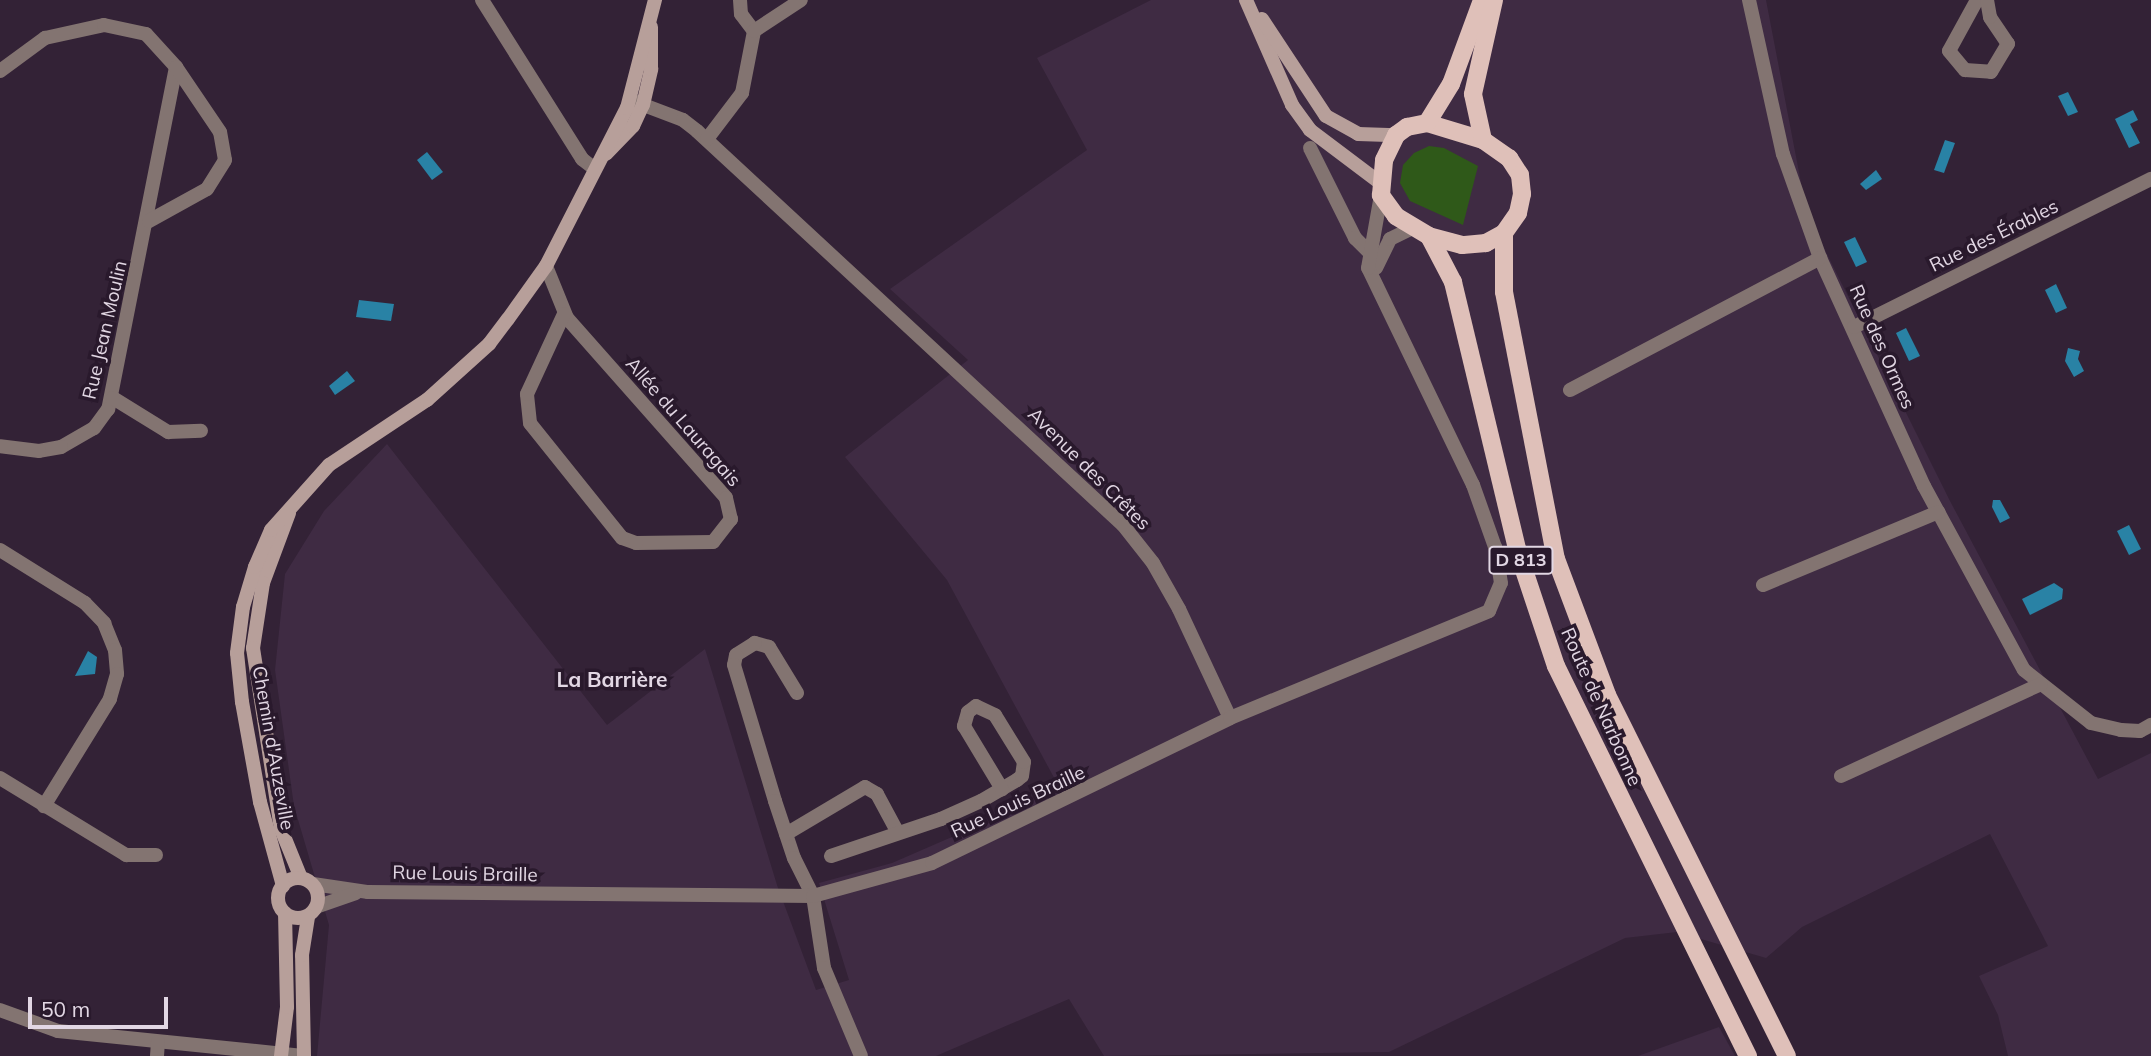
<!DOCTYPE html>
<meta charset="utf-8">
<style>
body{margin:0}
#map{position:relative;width:2151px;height:1056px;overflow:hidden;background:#332236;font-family:Mulish,sans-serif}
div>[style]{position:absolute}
.built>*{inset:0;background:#3f2b43}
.green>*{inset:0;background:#2f5919}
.water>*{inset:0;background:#2982a5}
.street>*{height:14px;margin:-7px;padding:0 7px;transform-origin:7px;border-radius:7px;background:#837471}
.secondary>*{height:14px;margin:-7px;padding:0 7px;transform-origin:7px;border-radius:7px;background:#b79f9a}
.secondary>.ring{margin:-7px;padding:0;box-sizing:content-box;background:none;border:14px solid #b79f9a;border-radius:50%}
.primary>*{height:18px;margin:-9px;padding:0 9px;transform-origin:9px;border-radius:9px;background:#dfc0b9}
span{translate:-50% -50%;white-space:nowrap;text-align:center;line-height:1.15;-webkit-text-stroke:7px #29192c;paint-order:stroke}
.shield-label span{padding:2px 5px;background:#29192c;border:2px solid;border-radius:5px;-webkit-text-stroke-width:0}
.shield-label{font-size:18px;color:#e2d7e4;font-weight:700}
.street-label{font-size:19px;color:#e2d7e4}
.neighbourhood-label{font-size:21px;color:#e2d7e4;font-weight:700}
.scale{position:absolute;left:28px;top:997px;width:140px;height:32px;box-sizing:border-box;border:4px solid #e2d7e4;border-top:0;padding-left:9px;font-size:21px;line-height:24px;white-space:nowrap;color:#e2d7e4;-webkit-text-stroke:5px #29192c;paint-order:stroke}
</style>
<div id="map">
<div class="built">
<i style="clip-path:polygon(1151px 0,1766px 0,1807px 214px,1950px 501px,2098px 779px,2151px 753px,2151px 1056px,2008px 1056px,1998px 1015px,1979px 976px,2048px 946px,1990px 834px,1802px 927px,1766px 958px,1677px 932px,1625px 938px,1389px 1052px,1104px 1056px,1069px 999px,936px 1056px,317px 1056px,329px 925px,294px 806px,275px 670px,285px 574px,324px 511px,387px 444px,607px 725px,705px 649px,777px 885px,816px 990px,849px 980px,819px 883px,892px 863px,1007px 813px,1058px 785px,947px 580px,845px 457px,968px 360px,890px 289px,1087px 150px,1037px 58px)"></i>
<i style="clip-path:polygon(1719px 1027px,1735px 1056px,1638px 1056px)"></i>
</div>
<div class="green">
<i style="clip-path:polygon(1429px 146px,1444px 148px,1478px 166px,1463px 225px,1410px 201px,1400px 183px,1403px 165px,1414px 153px)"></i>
</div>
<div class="water">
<i style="clip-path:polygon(2068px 92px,2078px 112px,2068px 116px,2058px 96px)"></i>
<i style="clip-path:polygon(2133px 110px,2138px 120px,2130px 124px,2140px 143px,2129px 148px,2115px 119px)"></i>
<i style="clip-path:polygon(1945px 140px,1955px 143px,1944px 173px,1934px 170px)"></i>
<i style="clip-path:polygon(427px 152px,443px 172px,432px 180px,417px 160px)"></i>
<i style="clip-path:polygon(1876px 170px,1882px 179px,1866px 190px,1860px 184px)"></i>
<i style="clip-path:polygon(1855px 237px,1867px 262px,1856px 267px,1844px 242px)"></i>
<i style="clip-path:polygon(2056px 284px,2067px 308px,2056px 313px,2045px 290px)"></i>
<i style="clip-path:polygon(359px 300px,394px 304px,391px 321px,356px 317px)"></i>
<i style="clip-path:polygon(1906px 328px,1920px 356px,1909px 361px,1896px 333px)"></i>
<i style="clip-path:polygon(2068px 348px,2080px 351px,2078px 359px,2084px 371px,2074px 377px,2065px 361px)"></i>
<i style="clip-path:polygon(347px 371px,355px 381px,335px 395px,329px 386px)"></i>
<i style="clip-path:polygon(1993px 500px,2000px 500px,2010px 518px,2000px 523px,1992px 507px)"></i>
<i style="clip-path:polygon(2129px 525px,2141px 549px,2129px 555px,2117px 531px)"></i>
<i style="clip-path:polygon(2054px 583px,2063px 589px,2062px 599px,2030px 615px,2022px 599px)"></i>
<i style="clip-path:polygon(88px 651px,97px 657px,95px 674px,75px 676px)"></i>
</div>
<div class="street">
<i style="left:482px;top:0;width:188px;rotate:57.8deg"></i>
<i style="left:582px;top:159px;width:16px;rotate:38deg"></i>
<i style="left:740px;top:0;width:14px;rotate:86deg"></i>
<i style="left:741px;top:14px;width:21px;rotate:53deg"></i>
<i style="left:1749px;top:0;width:158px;rotate:77.6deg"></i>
<i style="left:1783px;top:154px;width:110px;rotate:70.4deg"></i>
<i style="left:1820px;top:258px;width:251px;rotate:65.5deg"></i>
<i style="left:1924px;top:486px;width:209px;rotate:61.5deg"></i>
<i style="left:2024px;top:670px;width:85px;rotate:38.3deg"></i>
<i style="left:2091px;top:723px;width:31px;rotate:13deg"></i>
<i style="left:2121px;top:730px;width:19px;rotate:3deg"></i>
<i style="left:2140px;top:731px;width:13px;rotate:-29deg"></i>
<i style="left:1977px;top:0;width:58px;rotate:118.8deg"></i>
<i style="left:1949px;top:51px;width:25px;rotate:50deg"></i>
<i style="left:1965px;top:70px;width:26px;rotate:4deg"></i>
<i style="left:1991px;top:72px;width:33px;rotate:-59deg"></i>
<i style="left:2008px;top:44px;width:32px;rotate:-124deg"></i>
<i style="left:1990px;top:17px;width:17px;rotate:-100deg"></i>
<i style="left:0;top:71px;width:56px;rotate:-36.3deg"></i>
<i style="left:45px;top:38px;width:60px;rotate:-12.4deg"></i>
<i style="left:104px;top:25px;width:43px;rotate:12.1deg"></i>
<i style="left:146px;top:34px;width:45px;rotate:47.7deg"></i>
<i style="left:176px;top:67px;width:349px;rotate:101.2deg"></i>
<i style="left:108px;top:409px;width:24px;rotate:126deg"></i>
<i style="left:94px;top:428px;width:38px;rotate:150deg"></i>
<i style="left:61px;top:447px;width:22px;rotate:170deg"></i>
<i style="left:39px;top:451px;width:39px;rotate:-173deg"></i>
<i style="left:633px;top:101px;width:53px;rotate:20.8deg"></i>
<i style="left:683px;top:120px;width:18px;rotate:38deg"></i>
<i style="left:697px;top:131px;width:580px;rotate:42.77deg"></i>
<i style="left:1123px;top:525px;width:48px;rotate:51.7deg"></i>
<i style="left:1153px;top:563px;width:53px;rotate:60.5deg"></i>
<i style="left:1179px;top:609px;width:120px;rotate:64.9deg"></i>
<i style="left:707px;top:139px;width:58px;rotate:-52.7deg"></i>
<i style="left:742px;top:93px;width:63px;rotate:-79deg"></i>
<i style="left:754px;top:31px;width:56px;rotate:-33.4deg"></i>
<i style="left:1310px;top:148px;width:101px;rotate:63.4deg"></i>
<i style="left:1355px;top:238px;width:23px;rotate:45deg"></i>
<i style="left:149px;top:221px;width:66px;rotate:-28.9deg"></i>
<i style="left:207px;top:189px;width:34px;rotate:-58deg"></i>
<i style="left:225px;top:160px;width:28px;rotate:-100deg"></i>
<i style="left:220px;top:132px;width:78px;rotate:-124.1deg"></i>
<i style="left:546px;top:266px;width:56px;rotate:68deg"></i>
<i style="left:567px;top:318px;width:240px;rotate:48.5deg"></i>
<i style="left:726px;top:498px;width:22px;rotate:77deg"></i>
<i style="left:731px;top:519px;width:29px;rotate:128deg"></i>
<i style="left:713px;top:542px;width:77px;rotate:179.3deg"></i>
<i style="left:636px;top:543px;width:15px;rotate:-160deg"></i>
<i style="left:622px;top:538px;width:147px;rotate:-128.7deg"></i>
<i style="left:530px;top:423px;width:29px;rotate:-96deg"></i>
<i style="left:527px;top:394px;width:88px;rotate:-65.2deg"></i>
<i style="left:1376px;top:268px;width:32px;rotate:-64deg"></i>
<i style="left:1390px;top:239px;width:25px;rotate:-26deg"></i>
<i style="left:1854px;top:327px;width:332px;rotate:-26.5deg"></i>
<i style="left:1570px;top:390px;width:283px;rotate:-27.8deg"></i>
<i style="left:113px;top:398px;width:65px;rotate:31.7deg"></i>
<i style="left:168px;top:432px;width:33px;rotate:-2deg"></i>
<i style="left:0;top:550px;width:100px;rotate:31.9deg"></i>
<i style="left:85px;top:603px;width:28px;rotate:46deg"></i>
<i style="left:104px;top:623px;width:29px;rotate:68deg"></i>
<i style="left:115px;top:650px;width:24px;rotate:85deg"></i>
<i style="left:117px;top:674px;width:26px;rotate:106deg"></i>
<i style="left:110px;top:699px;width:126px;rotate:121.7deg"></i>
<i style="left:1763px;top:585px;width:190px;rotate:-22.6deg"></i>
<i style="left:797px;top:693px;width:54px;rotate:-121.3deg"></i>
<i style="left:769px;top:647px;width:15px;rotate:-164deg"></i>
<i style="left:755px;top:643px;width:22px;rotate:148deg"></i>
<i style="left:736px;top:655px;width:10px;rotate:101deg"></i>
<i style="left:734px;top:665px;width:142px;rotate:73.2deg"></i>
<i style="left:775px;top:801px;width:60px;rotate:71.6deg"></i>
<i style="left:794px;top:858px;width:42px;rotate:63.4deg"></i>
<i style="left:813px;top:896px;width:73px;rotate:81.3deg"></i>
<i style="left:824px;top:968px;width:95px;rotate:67.2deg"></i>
<i style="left:1841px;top:776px;width:220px;rotate:-24.7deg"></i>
<i style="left:0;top:778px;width:148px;rotate:31.4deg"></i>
<i style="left:126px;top:855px;width:30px"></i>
<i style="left:786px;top:834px;width:92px;rotate:-30.7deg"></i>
<i style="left:865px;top:787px;width:14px;rotate:30deg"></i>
<i style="left:877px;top:794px;width:44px;rotate:61.7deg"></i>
<i style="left:831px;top:856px;width:116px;rotate:-18.6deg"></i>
<i style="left:941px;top:819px;width:44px;rotate:-24.2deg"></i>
<i style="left:981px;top:801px;width:42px;rotate:-30.3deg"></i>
<i style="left:1017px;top:780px;width:6px;rotate:-39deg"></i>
<i style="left:1022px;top:776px;width:14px;rotate:-82deg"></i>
<i style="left:1024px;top:762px;width:55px;rotate:-121.7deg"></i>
<i style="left:995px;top:715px;width:21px;rotate:-155deg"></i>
<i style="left:976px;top:706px;width:10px;rotate:143deg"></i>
<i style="left:968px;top:712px;width:15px;rotate:106deg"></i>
<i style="left:964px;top:726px;width:74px;rotate:58.9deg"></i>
<i style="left:313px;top:884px;width:56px;rotate:8.3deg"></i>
<i style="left:368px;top:892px;width:445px;rotate:0.5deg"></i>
<i style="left:813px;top:896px;width:123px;rotate:-15.5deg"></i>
<i style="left:932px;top:863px;width:331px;rotate:-25.9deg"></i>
<i style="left:1230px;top:718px;width:280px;rotate:-22.4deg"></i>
<i style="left:1489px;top:611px;width:30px;rotate:-67deg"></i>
<i style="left:1501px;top:583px;width:36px;rotate:-99deg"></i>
<i style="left:1495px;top:547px;width:66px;rotate:-109.5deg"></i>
<i style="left:1473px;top:485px;width:241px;rotate:-115.8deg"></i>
<i style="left:1368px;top:268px;width:74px;rotate:-79.9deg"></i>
<i style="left:316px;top:907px;width:42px;rotate:-19.3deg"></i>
<i style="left:0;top:1010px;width:62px;rotate:19.9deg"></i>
<i style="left:58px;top:1031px;width:246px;rotate:5.8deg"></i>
<i style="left:157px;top:1056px;width:14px;rotate:-86deg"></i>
</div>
<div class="secondary">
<i style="left:1246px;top:0;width:115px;rotate:66.3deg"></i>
<i style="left:1292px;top:105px;width:31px;rotate:54deg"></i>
<i style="left:1310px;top:130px;width:86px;rotate:37deg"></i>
<i style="left:1262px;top:19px;width:116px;rotate:56.6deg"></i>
<i style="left:1326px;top:116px;width:37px;rotate:29deg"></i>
<i style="left:1358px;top:134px;width:38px;rotate:2deg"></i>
<i style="left:606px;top:154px;width:39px;rotate:-46deg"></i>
<i style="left:633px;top:126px;width:23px;rotate:-65deg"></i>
<i style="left:643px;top:105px;width:37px;rotate:-77deg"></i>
<i style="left:651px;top:69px;width:42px;rotate:-90deg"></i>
<i style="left:289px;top:513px;width:75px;rotate:110.4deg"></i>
<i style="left:263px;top:583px;width:66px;rotate:98.7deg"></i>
<i style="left:253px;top:648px;width:183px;rotate:81.2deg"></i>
<i style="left:281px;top:829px;width:53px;rotate:67.8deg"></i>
<i class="ring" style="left:278px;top:878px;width:26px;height:26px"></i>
<i style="left:283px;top:886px;width:87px;rotate:-105.3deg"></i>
<i style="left:260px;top:802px;width:102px;rotate:-100.2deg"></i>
<i style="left:242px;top:702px;width:49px;rotate:-95.8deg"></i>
<i style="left:237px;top:653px;width:46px;rotate:-82.6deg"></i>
<i style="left:243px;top:607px;width:42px;rotate:-73.3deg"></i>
<i style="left:255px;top:567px;width:40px;rotate:-66.6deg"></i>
<i style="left:271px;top:530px;width:87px;rotate:-48.3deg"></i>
<i style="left:329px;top:465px;width:118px;rotate:-33.6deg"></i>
<i style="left:427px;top:400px;width:84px;rotate:-42.1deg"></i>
<i style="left:489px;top:344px;width:31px;rotate:-53deg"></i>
<i style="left:508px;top:319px;width:65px;rotate:-54.4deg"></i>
<i style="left:546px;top:266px;width:178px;rotate:-62.9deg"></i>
<i style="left:627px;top:108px;width:112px;rotate:-75.5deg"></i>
<i style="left:281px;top:1056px;width:49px;rotate:-83deg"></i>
<i style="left:287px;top:1007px;width:94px;rotate:-91.2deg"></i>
<i style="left:304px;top:1056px;width:101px;rotate:-91.1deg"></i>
<i style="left:302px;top:955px;width:39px;rotate:-81deg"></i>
</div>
<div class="primary">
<i style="left:1427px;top:123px;width:59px;rotate:16.9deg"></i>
<i style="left:1483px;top:140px;width:32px;rotate:35deg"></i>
<i style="left:1509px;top:158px;width:20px;rotate:57deg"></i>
<i style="left:1520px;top:175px;width:19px;rotate:84deg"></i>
<i style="left:1522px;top:194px;width:19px;rotate:102deg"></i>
<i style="left:1518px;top:213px;width:24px;rotate:125deg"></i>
<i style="left:1504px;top:233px;width:21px;rotate:151deg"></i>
<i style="left:1486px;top:243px;width:24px;rotate:175deg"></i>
<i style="left:1462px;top:245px;width:34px;rotate:-165deg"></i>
<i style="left:1429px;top:236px;width:39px;rotate:-149deg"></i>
<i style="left:1396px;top:216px;width:26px;rotate:-126deg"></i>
<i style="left:1381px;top:195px;width:35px;rotate:-85deg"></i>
<i style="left:1384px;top:160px;width:28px;rotate:-64deg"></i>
<i style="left:1396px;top:135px;width:14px;rotate:-36deg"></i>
<i style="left:1407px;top:127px;width:20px;rotate:-11deg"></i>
<i style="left:1427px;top:123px;width:46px;rotate:-58.4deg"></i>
<i style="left:1451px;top:84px;width:90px;rotate:-69.7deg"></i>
<i style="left:1483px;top:140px;width:47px;rotate:-102.3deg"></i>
<i style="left:1473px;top:94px;width:96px;rotate:-77.4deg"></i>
<i style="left:1504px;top:233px;width:59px;rotate:90deg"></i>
<i style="left:1504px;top:292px;width:272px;rotate:79deg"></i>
<i style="left:1556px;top:559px;width:145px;rotate:69.4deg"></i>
<i style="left:1607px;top:695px;width:403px;rotate:63.5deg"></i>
<i style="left:1429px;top:236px;width:52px;rotate:62.4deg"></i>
<i style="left:1453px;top:282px;width:275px;rotate:76.5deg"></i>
<i style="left:1517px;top:549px;width:123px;rotate:71.6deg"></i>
<i style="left:1556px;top:666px;width:435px;rotate:63.8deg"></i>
</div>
<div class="shield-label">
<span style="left:1521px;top:560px">D 813</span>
</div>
<div class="street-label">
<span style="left:1994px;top:236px;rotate:-26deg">Rue des Érables</span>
<span style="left:105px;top:330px;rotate:-77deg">Rue Jean Moulin</span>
<span style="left:1882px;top:347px;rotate:66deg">Rue des Ormes</span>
<span style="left:683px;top:422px;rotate:49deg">Allée du Lauragais</span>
<span style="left:1089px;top:469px;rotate:45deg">Avenue des Crêtes</span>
<span style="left:1601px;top:707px;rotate:66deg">Route de Narbonne</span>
<span style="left:273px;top:748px;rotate:80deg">Chemin d'Auzeville</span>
<span style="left:1018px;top:802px;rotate:-25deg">Rue Louis Braille</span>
<span style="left:465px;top:874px;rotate:1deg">Rue Louis Braille</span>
</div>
<div class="neighbourhood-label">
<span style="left:612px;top:679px">La Barrière</span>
</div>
<div class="scale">50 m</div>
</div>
